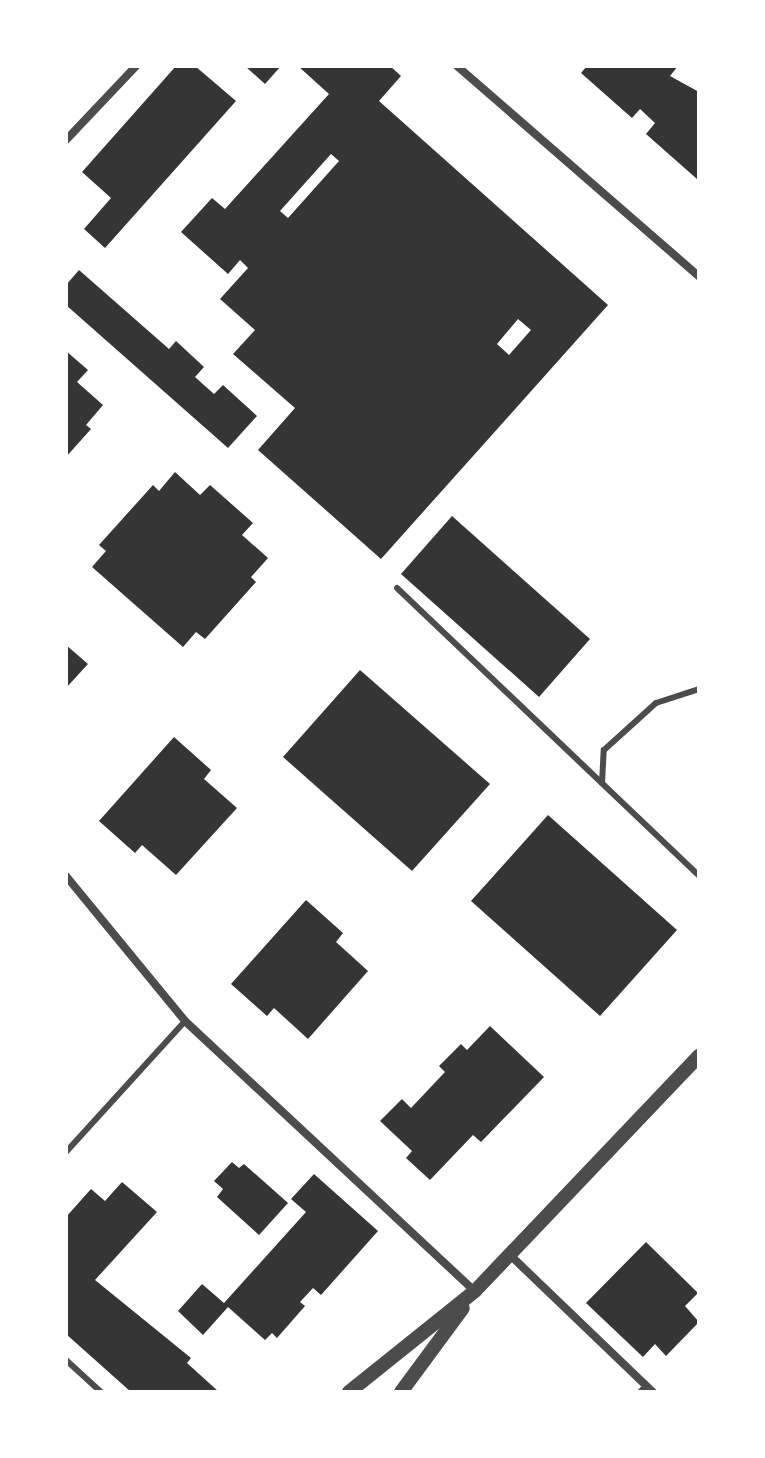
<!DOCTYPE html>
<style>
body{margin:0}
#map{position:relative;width:765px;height:1458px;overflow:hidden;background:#fff;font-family:Bitter,serif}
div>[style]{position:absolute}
.building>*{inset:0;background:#353535}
.service>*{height:6px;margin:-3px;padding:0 3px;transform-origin:3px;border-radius:3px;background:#4c4c4c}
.minor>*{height:8px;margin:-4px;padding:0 4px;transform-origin:4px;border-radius:4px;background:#4c4c4c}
.tertiary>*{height:14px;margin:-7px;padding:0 7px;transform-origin:7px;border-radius:7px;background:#4c4c4c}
span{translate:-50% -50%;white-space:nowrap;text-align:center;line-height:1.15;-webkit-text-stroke:6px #fff;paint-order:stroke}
.frame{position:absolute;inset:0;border:68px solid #fff;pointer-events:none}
</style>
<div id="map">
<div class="building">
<i style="clip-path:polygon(176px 66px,195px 66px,236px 101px,105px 248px,84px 229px,111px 198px,82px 172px)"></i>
<i style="clip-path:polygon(245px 66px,281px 66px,265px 84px)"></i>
<i style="clip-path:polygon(evenodd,298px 66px,390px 66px,401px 76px,379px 101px,608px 305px,381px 559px,258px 450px,295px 408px,233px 354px,255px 330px,220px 299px,248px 268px,240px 260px,228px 274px,181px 232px,212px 198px,225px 209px,329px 94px,298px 66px,331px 154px,339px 161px,288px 218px,280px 211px,331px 154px,298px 66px,518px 319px,531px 330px,509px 355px,497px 344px,518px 319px)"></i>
<i style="clip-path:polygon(587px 66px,678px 66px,670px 76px,699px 92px,697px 179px,646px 134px,655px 123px,640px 109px,632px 118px,581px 73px)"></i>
<i style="clip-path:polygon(79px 270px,169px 349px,176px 341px,204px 367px,195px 377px,214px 394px,223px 385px,257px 416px,228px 448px,66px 305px,66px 285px)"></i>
<i style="clip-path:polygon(66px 351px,88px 370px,77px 382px,103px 405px,86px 425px,91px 429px,66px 457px)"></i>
<i style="clip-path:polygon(175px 472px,200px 495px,210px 485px,253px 523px,242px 535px,268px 558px,251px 577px,256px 582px,205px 639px,196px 632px,183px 647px,92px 567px,106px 551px,99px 545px,153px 485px,159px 491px)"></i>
<i style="clip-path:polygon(452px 516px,590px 639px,539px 697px,401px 574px)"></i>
<i style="clip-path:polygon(66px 645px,88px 664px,66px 688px)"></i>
<i style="clip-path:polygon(360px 670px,490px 784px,412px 871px,283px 757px)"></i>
<i style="clip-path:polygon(174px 737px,211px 770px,204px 779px,237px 808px,176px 875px,142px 845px,135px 853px,99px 821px)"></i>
<i style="clip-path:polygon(548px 815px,677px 930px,600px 1016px,471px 901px)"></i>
<i style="clip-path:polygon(306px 900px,343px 933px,336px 942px,368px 971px,308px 1039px,274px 1008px,267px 1016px,231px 984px)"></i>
<i style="clip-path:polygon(490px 1026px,544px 1077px,481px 1142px,473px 1135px,430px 1180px,406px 1158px,412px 1151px,380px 1121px,402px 1099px,411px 1108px,445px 1072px,439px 1066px,461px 1044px,467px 1050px)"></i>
<i style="clip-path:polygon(232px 1162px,239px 1168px,244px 1164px,288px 1203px,259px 1235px,217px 1197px,223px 1189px,214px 1181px)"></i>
<i style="clip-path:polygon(314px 1174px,378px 1231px,321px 1295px,313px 1288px,300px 1302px,305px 1306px,277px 1338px,272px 1333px,265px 1340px,228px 1307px,203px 1335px,178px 1311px,202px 1284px,224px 1303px,306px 1212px,291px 1199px)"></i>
<i style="clip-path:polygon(122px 1182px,157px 1212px,95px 1280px,191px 1358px,187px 1363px,219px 1392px,131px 1392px,66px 1334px,66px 1217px,91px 1189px,105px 1201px)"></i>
<i style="clip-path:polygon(646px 1242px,698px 1293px,685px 1306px,699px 1322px,666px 1356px,655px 1344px,643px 1357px,586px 1303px)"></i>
</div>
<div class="service">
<i style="left:397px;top:588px;width:417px;rotate:43.6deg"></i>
<i style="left:602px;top:783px;width:33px;rotate:-87deg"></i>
<i style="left:604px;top:750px;width:70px;rotate:-42.1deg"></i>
<i style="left:656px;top:703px;width:45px;rotate:-18deg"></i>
<i style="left:66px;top:1152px;width:177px;rotate:-47.7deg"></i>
<i style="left:66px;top:1360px;width:47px;rotate:42.4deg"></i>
<i style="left:640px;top:1392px;width:8px;rotate:-45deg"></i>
</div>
<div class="minor">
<i style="left:457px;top:66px;width:320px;rotate:41deg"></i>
<i style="left:66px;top:140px;width:102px;rotate:-46.6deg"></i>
<i style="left:66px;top:876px;width:188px;rotate:50.6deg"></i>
<i style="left:185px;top:1021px;width:396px;rotate:43deg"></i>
<i style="left:510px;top:1255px;width:198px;rotate:43.8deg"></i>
</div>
<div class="tertiary">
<i style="left:349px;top:1392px;width:161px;rotate:-38.7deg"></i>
<i style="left:475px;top:1291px;width:325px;rotate:-46.4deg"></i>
<i style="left:401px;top:1392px;width:104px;rotate:-53.6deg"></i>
</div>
<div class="frame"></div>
</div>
